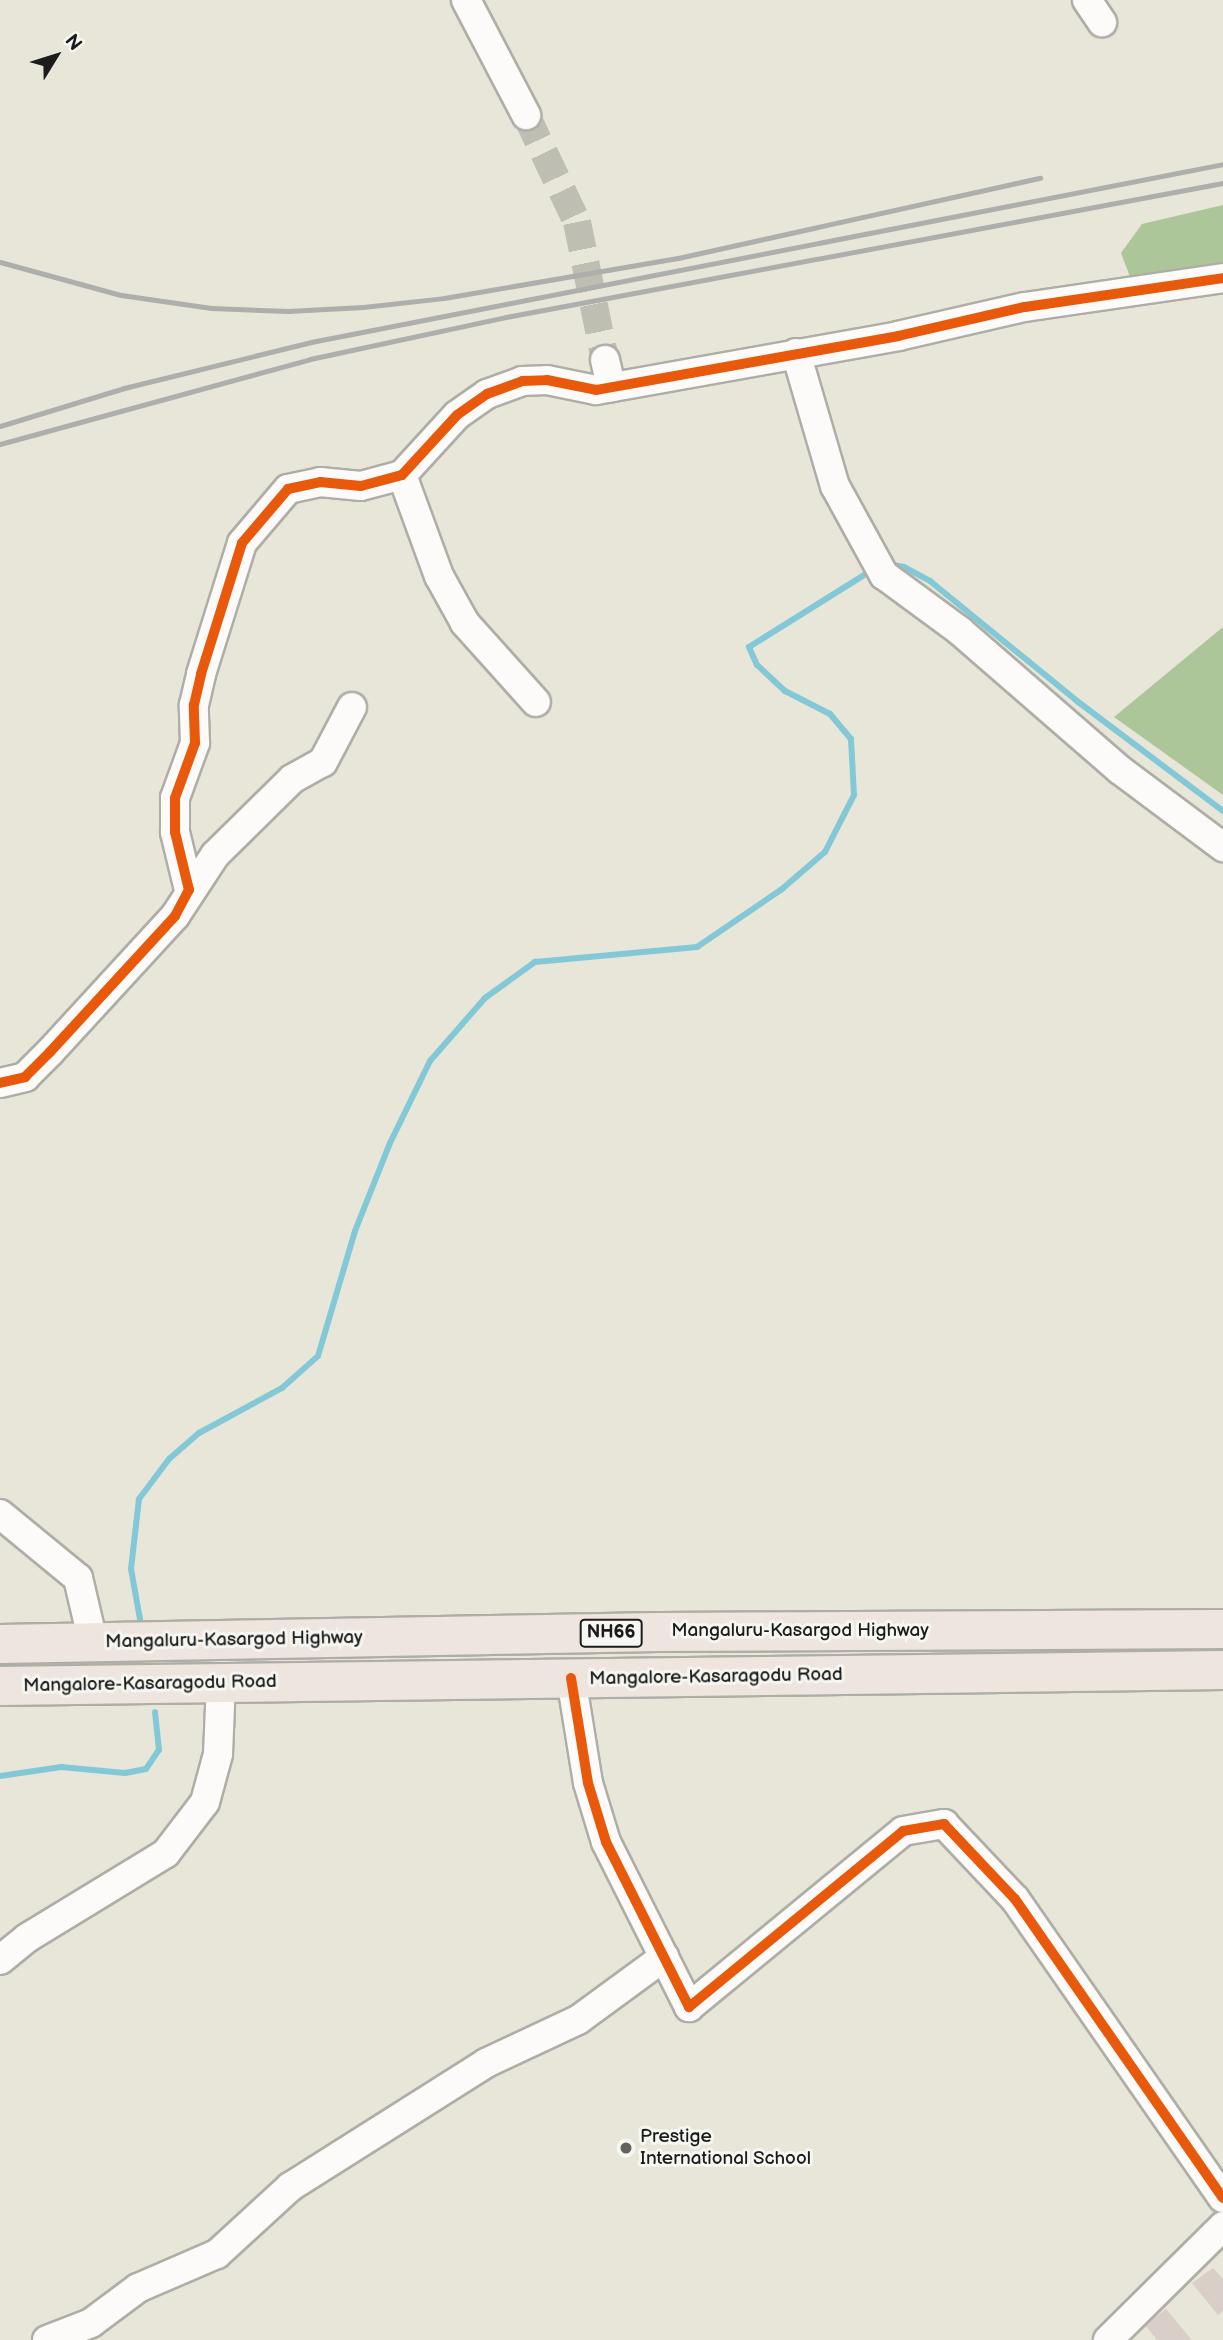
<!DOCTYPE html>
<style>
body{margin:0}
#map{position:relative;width:1223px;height:2340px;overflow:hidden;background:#e8e6d9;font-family:"Balsamiq Sans",sans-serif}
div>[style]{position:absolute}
.forest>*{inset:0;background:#acc69a}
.stream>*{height:6px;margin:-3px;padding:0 3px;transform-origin:3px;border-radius:3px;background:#83c8d7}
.building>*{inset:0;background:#d9cfc8}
.minor-tunnel>*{height:28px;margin-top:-14px;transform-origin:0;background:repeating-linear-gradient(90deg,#bfbeb3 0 28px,transparent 0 42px)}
.roads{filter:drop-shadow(2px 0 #afaea6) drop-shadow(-2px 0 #afaea6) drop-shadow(0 2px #afaea6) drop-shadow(0 -2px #afaea6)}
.minor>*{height:28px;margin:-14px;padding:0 14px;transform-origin:14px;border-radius:14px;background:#fcfbf9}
.highway>*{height:38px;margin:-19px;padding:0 19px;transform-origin:19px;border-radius:19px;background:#eee6de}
.rail>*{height:5px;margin:-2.5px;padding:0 2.5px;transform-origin:2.5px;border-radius:2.5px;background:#aeaeac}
.cycleway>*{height:10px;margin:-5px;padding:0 5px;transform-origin:5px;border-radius:5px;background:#e8590c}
.dots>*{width:19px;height:19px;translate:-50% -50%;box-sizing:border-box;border:4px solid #f6f6f2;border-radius:50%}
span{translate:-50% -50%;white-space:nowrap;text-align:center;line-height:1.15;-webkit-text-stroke:6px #f6f6f2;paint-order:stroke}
.shield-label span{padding:2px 5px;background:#f6f6f2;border:2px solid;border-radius:5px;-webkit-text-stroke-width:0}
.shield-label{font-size:18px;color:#1c1c1c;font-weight:700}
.street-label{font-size:19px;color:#1c1c1c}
.poi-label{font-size:19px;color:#1c1c1c}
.left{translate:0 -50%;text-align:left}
.north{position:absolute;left:21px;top:21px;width:70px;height:70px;-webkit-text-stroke:5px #f6f6f2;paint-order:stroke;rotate:52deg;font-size:19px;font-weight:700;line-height:28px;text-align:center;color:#1c1c1c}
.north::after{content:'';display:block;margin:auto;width:24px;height:32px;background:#1c1c1c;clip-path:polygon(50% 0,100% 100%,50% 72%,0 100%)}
</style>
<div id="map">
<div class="forest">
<i style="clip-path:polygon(1223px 205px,1223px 290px,1138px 298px,1121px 253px,1142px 224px)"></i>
<i style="clip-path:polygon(1223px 627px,1223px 795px,1114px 717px)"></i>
</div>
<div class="stream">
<i style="left:888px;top:564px;width:16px;rotate:11deg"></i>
<i style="left:904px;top:567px;width:30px;rotate:28deg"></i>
<i style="left:930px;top:581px;width:190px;rotate:39.2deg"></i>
<i style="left:1077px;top:701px;width:183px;rotate:37deg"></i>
<i style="left:140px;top:1619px;width:51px;rotate:-100.2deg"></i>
<i style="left:131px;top:1569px;width:70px;rotate:-83.5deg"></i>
<i style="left:139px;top:1499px;width:50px;rotate:-53.1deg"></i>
<i style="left:169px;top:1459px;width:40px;rotate:-41deg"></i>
<i style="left:199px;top:1433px;width:94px;rotate:-28.5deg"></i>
<i style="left:282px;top:1388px;width:48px;rotate:-41.6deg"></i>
<i style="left:318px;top:1356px;width:130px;rotate:-73.5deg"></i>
<i style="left:355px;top:1231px;width:95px;rotate:-68.3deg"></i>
<i style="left:390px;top:1143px;width:91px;rotate:-64deg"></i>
<i style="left:430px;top:1061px;width:84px;rotate:-48.9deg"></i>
<i style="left:485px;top:998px;width:62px;rotate:-35.8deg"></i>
<i style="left:535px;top:962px;width:163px;rotate:-5.3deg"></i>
<i style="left:697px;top:947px;width:103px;rotate:-34.3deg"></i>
<i style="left:782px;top:889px;width:57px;rotate:-40.7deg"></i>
<i style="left:825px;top:852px;width:64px;rotate:-63deg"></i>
<i style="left:854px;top:795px;width:56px;rotate:-93.1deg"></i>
<i style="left:851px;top:739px;width:33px;rotate:-130deg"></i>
<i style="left:830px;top:714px;width:51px;rotate:-152.9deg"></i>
<i style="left:785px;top:691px;width:38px;rotate:-137deg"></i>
<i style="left:757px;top:665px;width:20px;rotate:-114deg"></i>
<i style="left:749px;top:647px;width:145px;rotate:-32deg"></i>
<i style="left:0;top:1776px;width:62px;rotate:-8.4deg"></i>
<i style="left:61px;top:1767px;width:64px;rotate:5.4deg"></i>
<i style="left:125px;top:1773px;width:21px;rotate:-11deg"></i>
<i style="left:146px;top:1769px;width:23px;rotate:-56deg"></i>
<i style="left:159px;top:1750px;width:38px;rotate:-96deg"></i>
</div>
<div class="building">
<i style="clip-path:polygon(1213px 2268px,1223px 2279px,1223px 2311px,1218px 2315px,1192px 2283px)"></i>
<i style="clip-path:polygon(1166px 2309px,1191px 2339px,1189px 2340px,1157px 2340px,1145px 2325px)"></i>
</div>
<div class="minor-tunnel">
<i style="left:526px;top:115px;width:119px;rotate:64.5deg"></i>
<i style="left:577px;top:222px;width:141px;rotate:78.5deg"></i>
</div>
<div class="roads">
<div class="minor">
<i style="left:466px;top:0;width:130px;rotate:62.4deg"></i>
<i style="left:1087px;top:0;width:27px;rotate:56deg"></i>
<i style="left:796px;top:353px;width:139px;rotate:73.7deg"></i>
<i style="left:835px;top:486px;width:102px;rotate:61.2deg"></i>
<i style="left:884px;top:575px;width:94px;rotate:36.4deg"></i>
<i style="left:960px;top:631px;width:212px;rotate:41deg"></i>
<i style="left:1120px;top:770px;width:129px;rotate:36.8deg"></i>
<i style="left:605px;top:360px;width:28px;rotate:77deg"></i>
<i style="left:402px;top:475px;width:108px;rotate:69.9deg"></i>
<i style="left:439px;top:576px;width:54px;rotate:61deg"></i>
<i style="left:465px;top:623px;width:106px;rotate:48.1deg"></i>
<i style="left:189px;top:890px;width:60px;rotate:-103.6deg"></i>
<i style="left:175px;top:832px;width:34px;rotate:-90deg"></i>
<i style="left:175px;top:798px;width:59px;rotate:-70deg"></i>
<i style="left:195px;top:743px;width:38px;rotate:-92deg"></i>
<i style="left:194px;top:705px;width:32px;rotate:-77deg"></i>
<i style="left:201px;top:674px;width:137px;rotate:-72.6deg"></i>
<i style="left:242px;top:543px;width:71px;rotate:-49.6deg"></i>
<i style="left:288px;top:489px;width:33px;rotate:-12deg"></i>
<i style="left:320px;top:482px;width:41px;rotate:5.6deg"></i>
<i style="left:361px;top:486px;width:42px;rotate:-15deg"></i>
<i style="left:402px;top:475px;width:81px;rotate:-47.5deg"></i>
<i style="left:457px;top:415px;width:37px;rotate:-35deg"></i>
<i style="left:487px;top:394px;width:37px;rotate:-20deg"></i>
<i style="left:522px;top:381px;width:25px;rotate:-2deg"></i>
<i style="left:547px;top:380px;width:50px;rotate:11.5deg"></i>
<i style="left:596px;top:390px;width:307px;rotate:-10.1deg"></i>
<i style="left:898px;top:336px;width:130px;rotate:-12.9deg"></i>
<i style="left:1025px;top:307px;width:200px;rotate:-8.3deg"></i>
<i style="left:0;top:1083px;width:26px;rotate:-13deg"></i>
<i style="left:25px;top:1077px;width:35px;rotate:-45deg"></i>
<i style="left:50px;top:1052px;width:185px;rotate:-47.4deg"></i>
<i style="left:175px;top:916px;width:73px;rotate:-56.7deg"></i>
<i style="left:215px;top:855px;width:108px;rotate:-44.6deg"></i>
<i style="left:292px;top:779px;width:35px;rotate:-29deg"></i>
<i style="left:323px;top:762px;width:62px;rotate:-62.2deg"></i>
<i style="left:0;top:1514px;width:101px;rotate:39.4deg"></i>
<i style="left:78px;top:1578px;width:66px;rotate:76.8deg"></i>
<i style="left:571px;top:1678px;width:106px;rotate:80.8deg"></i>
<i style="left:588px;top:1783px;width:62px;rotate:73deg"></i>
<i style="left:606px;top:1842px;width:185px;rotate:63.3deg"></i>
<i style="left:689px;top:2007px;width:277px;rotate:-39.4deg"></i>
<i style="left:903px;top:1831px;width:42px;rotate:-9.7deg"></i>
<i style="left:944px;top:1824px;width:103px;rotate:46.6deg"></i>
<i style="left:1015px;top:1899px;width:364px;rotate:55.2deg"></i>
<i style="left:0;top:1960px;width:35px;rotate:-39deg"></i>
<i style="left:27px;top:1938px;width:163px;rotate:-31.4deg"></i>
<i style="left:166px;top:1853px;width:64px;rotate:-52.6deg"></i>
<i style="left:205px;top:1802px;width:50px;rotate:-74.8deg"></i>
<i style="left:218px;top:1754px;width:71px;rotate:-87.6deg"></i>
<i style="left:47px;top:2340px;width:47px;rotate:-21.1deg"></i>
<i style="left:91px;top:2323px;width:59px;rotate:-36.7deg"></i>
<i style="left:138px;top:2288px;width:86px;rotate:-23.3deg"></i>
<i style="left:217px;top:2254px;width:99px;rotate:-42.5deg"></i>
<i style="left:290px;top:2187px;width:232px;rotate:-32.3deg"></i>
<i style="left:486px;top:2063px;width:102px;rotate:-25.1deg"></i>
<i style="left:578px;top:2020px;width:107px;rotate:-36.2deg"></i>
<i style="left:1108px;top:2340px;width:162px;rotate:-44.7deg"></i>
</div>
<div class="highway">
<i style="left:0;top:1644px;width:658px;rotate:-1.04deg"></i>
<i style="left:658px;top:1632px;width:565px;rotate:-0.3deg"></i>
<i style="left:0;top:1686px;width:1223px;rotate:-0.75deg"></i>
</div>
</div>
<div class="rail">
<i style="left:0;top:262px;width:125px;rotate:15.3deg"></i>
<i style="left:121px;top:295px;width:91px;rotate:8.2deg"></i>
<i style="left:211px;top:308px;width:77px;rotate:2.2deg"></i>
<i style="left:288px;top:311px;width:75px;rotate:-3.1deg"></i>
<i style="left:363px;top:307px;width:81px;rotate:-6.3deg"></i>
<i style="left:444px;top:298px;width:237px;rotate:-9.7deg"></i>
<i style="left:678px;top:258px;width:371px;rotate:-12.5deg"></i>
<i style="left:0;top:426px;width:130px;rotate:-17deg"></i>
<i style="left:124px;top:388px;width:193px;rotate:-13.8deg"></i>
<i style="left:311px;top:342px;width:929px;rotate:-11.04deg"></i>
<i style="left:0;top:444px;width:321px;rotate:-15.3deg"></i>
<i style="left:310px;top:359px;width:200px;rotate:-12.1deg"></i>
<i style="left:506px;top:317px;width:729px;rotate:-10.59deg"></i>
</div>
<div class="cycleway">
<i style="left:0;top:1083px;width:26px;rotate:-13deg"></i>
<i style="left:25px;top:1077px;width:35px;rotate:-45deg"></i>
<i style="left:50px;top:1052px;width:185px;rotate:-47.4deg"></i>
<i style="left:175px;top:916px;width:30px;rotate:-62deg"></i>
<i style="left:189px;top:890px;width:60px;rotate:-103.6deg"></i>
<i style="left:175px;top:832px;width:34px;rotate:-90deg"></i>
<i style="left:175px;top:798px;width:59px;rotate:-70deg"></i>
<i style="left:195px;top:743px;width:38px;rotate:-92deg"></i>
<i style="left:194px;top:705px;width:32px;rotate:-77deg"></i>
<i style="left:201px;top:674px;width:137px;rotate:-72.6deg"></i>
<i style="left:242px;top:543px;width:71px;rotate:-49.6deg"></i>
<i style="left:288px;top:489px;width:33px;rotate:-12deg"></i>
<i style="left:320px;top:482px;width:41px;rotate:5.6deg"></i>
<i style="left:361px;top:486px;width:42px;rotate:-15deg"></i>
<i style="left:402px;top:475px;width:81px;rotate:-47.5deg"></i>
<i style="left:457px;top:415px;width:37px;rotate:-35deg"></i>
<i style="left:487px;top:394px;width:37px;rotate:-20deg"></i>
<i style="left:522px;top:381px;width:25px;rotate:-2deg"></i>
<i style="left:547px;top:380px;width:50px;rotate:11.5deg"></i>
<i style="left:596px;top:390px;width:307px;rotate:-10.1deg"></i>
<i style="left:898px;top:336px;width:130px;rotate:-12.9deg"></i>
<i style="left:1025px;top:307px;width:200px;rotate:-8.3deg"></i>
<i style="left:571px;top:1678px;width:106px;rotate:80.8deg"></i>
<i style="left:588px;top:1783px;width:62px;rotate:73deg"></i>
<i style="left:606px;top:1842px;width:185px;rotate:63.3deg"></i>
<i style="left:689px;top:2007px;width:277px;rotate:-39.4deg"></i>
<i style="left:903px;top:1831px;width:42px;rotate:-9.7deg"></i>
<i style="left:944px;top:1824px;width:103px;rotate:46.6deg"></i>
<i style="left:1015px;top:1899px;width:364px;rotate:55.2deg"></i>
</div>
<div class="dots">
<i style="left:626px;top:2148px;background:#63635e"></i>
</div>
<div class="shield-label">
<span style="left:611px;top:1633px">NH66</span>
</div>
<div class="street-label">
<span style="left:800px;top:1631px">Mangaluru-Kasargod Highway</span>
<span style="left:234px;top:1640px;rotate:-1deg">Mangaluru-Kasargod Highway</span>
<span style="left:716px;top:1677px;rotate:-1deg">Mangalore-Kasaragodu Road</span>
<span style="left:150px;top:1684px;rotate:-1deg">Mangalore-Kasaragodu Road</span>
</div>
<div class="poi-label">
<span class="left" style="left:640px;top:2148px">Prestige<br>International School</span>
</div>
<div class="north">N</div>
</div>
